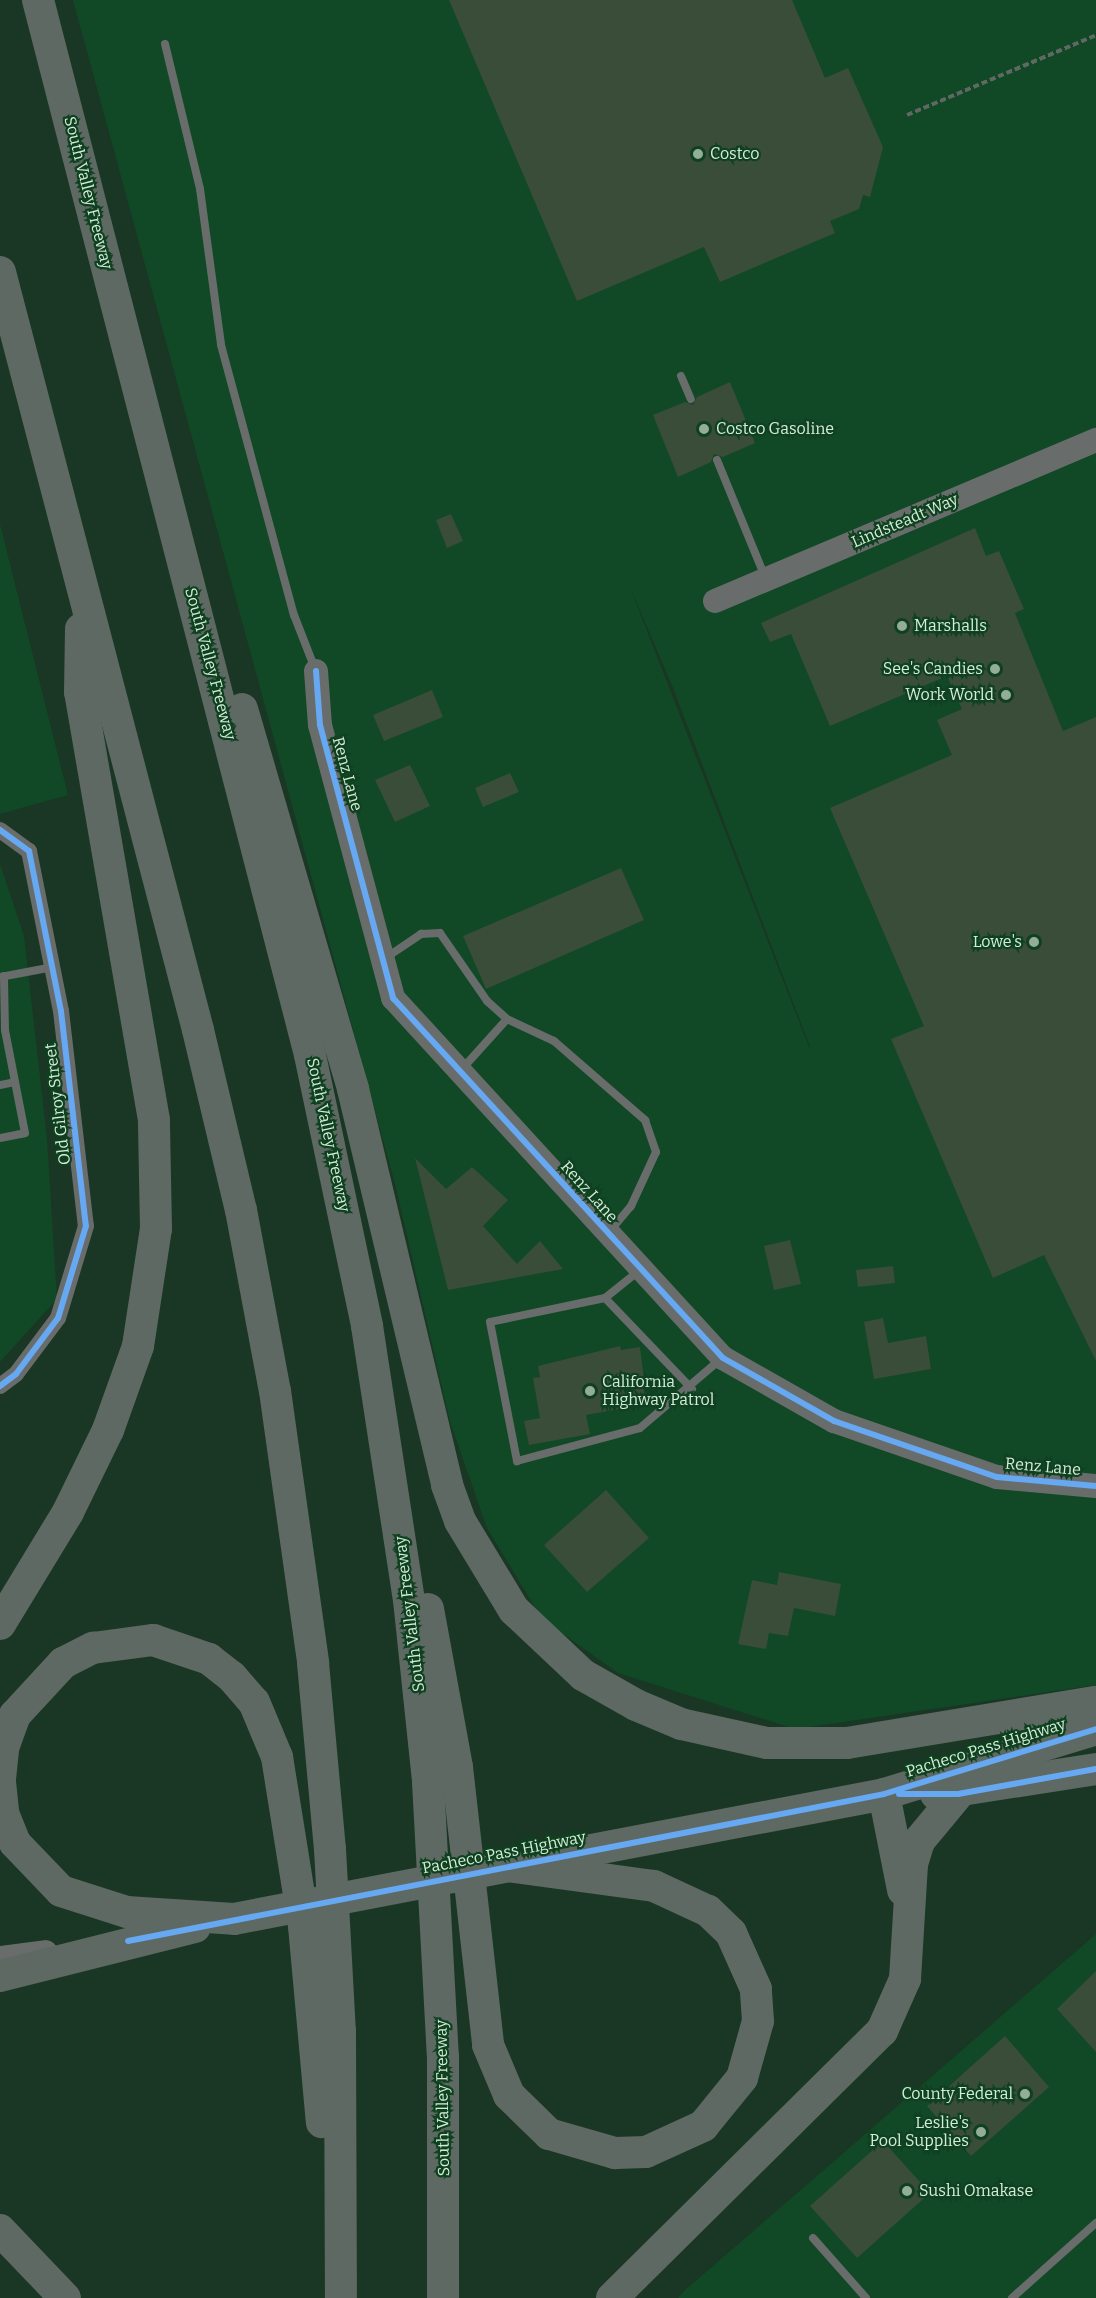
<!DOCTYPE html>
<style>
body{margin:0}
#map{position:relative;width:1096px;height:2298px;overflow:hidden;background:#1a3624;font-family:Bitter,serif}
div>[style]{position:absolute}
.built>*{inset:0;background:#114825}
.building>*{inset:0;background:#3a4d39}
.path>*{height:4px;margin-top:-2px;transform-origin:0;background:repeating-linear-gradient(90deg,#5f6862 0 6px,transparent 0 9px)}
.lane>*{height:8px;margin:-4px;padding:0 4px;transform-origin:4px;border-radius:4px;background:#686c6a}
.street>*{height:16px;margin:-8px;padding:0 8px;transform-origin:8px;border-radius:8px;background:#686c6a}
.secondary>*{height:24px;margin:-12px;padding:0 12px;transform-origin:12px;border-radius:12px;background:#686d6b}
.highway>*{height:32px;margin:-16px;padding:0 16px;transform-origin:16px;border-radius:16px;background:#5d6962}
.highway-bridge>*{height:32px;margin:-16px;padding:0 16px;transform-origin:16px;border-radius:16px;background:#5d6962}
.cycleway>*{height:6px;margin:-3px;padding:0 3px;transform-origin:3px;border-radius:3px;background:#66a8f1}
.dots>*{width:16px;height:16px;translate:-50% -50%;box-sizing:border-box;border:3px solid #0f4120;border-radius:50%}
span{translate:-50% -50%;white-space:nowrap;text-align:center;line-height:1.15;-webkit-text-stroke:4.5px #0f4120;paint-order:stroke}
.poi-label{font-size:16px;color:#d4edd8}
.left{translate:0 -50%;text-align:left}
.right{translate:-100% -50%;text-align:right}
.street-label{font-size:16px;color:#d4edd8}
</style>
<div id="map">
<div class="built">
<i style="clip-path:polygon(evenodd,73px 0,1096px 0,1096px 1685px,795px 1729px,618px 1673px,542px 1619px,487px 1528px,450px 1422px,396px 1188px,73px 0,630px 587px,673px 688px,810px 1047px,809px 1047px,630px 587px)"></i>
<i style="clip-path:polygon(0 524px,68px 795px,0 814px)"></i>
<i style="clip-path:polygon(0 864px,24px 936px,47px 1138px,57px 1299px,0 1362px)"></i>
<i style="clip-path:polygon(1096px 1934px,1096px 2298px,678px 2298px,684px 2291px)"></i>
</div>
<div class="building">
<i style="clip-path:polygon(449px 0,792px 0,825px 78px,848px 68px,883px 147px,870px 197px,863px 195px,859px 209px,830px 221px,835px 233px,720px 282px,704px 247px,577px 301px)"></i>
<i style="clip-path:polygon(730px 382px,755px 443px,723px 457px,714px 454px,711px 462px,678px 477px,653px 415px,685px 402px,693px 405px,697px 397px)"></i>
<i style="clip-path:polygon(451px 514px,463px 541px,447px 548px,436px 520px)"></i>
<i style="clip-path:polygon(975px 528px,986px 556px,999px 551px,1024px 609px,1015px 613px,1063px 731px,1096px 717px,1096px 1361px,1044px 1255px,993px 1278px,891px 1039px,924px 1026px,830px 808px,952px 755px,937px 720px,962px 709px,947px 676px,830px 726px,791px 634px,770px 642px,761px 623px)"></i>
<i style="clip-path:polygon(432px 690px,443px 717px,384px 741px,373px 715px)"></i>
<i style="clip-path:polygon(410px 765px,430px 806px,395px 822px,375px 780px)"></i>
<i style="clip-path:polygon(510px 773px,519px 792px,483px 807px,475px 788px)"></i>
<i style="clip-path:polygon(621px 868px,644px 920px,486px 989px,463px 936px)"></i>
<i style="clip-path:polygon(415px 1158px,446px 1189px,472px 1167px,508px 1200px,483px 1226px,517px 1264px,540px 1241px,563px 1269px,448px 1290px)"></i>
<i style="clip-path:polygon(790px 1240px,801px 1284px,774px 1290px,764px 1246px)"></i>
<i style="clip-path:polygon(893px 1266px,895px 1283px,858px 1287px,856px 1270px)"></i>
<i style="clip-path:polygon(883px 1318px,888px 1343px,926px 1336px,931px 1369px,874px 1379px,864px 1322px)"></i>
<i style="clip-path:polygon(620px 1346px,621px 1350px,640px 1347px,647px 1404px,586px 1415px,590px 1434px,529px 1445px,524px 1421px,540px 1418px,533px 1378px,540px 1377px,538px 1366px)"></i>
<i style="clip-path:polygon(606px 1490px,649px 1538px,587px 1592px,544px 1545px)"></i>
<i style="clip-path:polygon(779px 1572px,841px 1584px,835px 1616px,794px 1608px,788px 1636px,769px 1633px,766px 1649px,738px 1644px,752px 1580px,777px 1585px)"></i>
<i style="clip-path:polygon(1096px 1971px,1096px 2052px,1057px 2009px)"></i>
<i style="clip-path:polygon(1005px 2036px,1049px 2087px,971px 2156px,927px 2106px)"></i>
<i style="clip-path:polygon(883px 2141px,930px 2193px,857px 2258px,810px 2206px)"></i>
</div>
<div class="path">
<i style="left:907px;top:115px;width:205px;rotate:-22.9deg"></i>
</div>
<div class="lane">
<i style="left:165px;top:44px;width:149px;rotate:76.4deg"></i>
<i style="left:200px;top:189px;width:157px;rotate:82.3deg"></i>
<i style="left:221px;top:345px;width:280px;rotate:74.9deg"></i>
<i style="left:294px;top:615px;width:58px;rotate:68.7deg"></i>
<i style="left:681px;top:376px;width:25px;rotate:67deg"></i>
<i style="left:717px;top:460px;width:126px;rotate:67.7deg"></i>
<i style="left:384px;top:959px;width:45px;rotate:-34deg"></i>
<i style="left:421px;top:934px;width:19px;rotate:-3deg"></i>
<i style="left:440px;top:933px;width:83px;rotate:55.3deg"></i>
<i style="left:487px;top:1001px;width:27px;rotate:42deg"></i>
<i style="left:0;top:977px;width:54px;rotate:-10.7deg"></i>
<i style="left:462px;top:1069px;width:67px;rotate:-48deg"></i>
<i style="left:507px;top:1019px;width:52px;rotate:25.1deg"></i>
<i style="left:554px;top:1041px;width:121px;rotate:41deg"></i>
<i style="left:645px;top:1120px;width:34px;rotate:71deg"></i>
<i style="left:656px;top:1152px;width:60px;rotate:114.8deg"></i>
<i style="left:631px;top:1206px;width:33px;rotate:130deg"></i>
<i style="left:0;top:1085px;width:15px;rotate:-11deg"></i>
<i style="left:0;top:1138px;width:25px;rotate:-11deg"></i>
<i style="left:25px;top:1133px;width:105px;rotate:-101deg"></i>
<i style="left:5px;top:1030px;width:54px;rotate:-91.1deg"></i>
<i style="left:640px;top:1270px;width:45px;rotate:141.3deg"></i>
<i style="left:605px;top:1298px;width:117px;rotate:168.2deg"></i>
<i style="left:490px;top:1322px;width:142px;rotate:79deg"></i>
<i style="left:517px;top:1461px;width:127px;rotate:-15deg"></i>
<i style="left:640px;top:1428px;width:108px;rotate:-40.5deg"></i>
<i style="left:605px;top:1298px;width:126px;rotate:46.3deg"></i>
<i style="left:813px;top:2238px;width:80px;rotate:48.5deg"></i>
<i style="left:1012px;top:2298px;width:113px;rotate:-41.8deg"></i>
</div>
<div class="street">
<i style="left:0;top:830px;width:36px;rotate:36deg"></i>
<i style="left:29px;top:851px;width:163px;rotate:78.7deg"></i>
<i style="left:61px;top:1011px;width:216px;rotate:83.4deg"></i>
<i style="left:86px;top:1226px;width:96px;rotate:106.9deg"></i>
<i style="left:58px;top:1318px;width:70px;rotate:126.9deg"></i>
<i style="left:16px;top:1374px;width:20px;rotate:143deg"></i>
</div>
<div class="secondary">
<i style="left:715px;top:601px;width:414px;rotate:-22.9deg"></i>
<i style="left:316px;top:671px;width:54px;rotate:85.8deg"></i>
<i style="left:320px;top:725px;width:283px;rotate:75deg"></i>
<i style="left:393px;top:998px;width:488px;rotate:47.5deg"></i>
<i style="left:723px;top:1358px;width:128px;rotate:29.6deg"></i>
<i style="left:834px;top:1421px;width:172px;rotate:19deg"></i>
<i style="left:997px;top:1477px;width:99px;rotate:5.2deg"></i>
<i style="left:0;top:1958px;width:46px;rotate:-7.4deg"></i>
</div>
<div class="highway">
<i style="left:38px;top:0;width:1089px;rotate:75.54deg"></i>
<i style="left:310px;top:1055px;width:277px;rotate:78.1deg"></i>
<i style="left:367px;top:1326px;width:277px;rotate:81.3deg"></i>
<i style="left:409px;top:1600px;width:183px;rotate:84deg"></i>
<i style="left:428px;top:1782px;width:274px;rotate:86.9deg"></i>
<i style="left:443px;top:2056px;width:242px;rotate:90deg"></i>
<i style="left:0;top:272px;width:783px;rotate:75.36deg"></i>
<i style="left:198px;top:1030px;width:185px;rotate:76.6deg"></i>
<i style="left:241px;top:1210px;width:184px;rotate:79.4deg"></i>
<i style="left:275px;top:1391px;width:275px;rotate:82deg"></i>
<i style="left:313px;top:1663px;width:187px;rotate:84.8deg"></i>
<i style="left:330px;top:1849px;width:182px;rotate:86.9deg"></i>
<i style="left:340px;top:2031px;width:267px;rotate:89.8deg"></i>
<i style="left:242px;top:709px;width:396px;rotate:73.7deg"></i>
<i style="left:353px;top:1089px;width:407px;rotate:76.6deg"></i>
<i style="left:447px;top:1485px;width:38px;rotate:70deg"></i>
<i style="left:460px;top:1521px;width:104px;rotate:58.8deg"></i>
<i style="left:514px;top:1610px;width:95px;rotate:43.3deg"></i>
<i style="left:583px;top:1675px;width:61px;rotate:29.5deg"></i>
<i style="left:636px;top:1705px;width:49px;rotate:22.9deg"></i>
<i style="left:681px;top:1724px;width:88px;rotate:12.5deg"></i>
<i style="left:767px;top:1743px;width:80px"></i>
<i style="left:847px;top:1743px;width:252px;rotate:-9.4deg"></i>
<i style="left:428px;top:1609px;width:161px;rotate:79.6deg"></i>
<i style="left:457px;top:1767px;width:280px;rotate:83.6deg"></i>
<i style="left:488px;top:2045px;width:54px;rotate:67.2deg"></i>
<i style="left:509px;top:2095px;width:56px;rotate:44.3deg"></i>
<i style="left:549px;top:2134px;width:69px;rotate:16.1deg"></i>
<i style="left:615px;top:2153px;width:31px;rotate:-2deg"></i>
<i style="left:646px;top:2152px;width:63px;rotate:-24.5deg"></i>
<i style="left:703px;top:2126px;width:62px;rotate:-50.9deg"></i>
<i style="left:742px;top:2078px;width:59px;rotate:-74.3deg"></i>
<i style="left:758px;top:2021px;width:32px;rotate:-94deg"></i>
<i style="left:756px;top:1989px;width:61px;rotate:-114.1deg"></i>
<i style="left:731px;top:1933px;width:32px;rotate:-136deg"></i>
<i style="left:708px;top:1911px;width:60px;rotate:-155.2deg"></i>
<i style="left:654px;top:1886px;width:147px;rotate:-172.2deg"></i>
<i style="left:0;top:1624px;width:131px;rotate:-58.7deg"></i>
<i style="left:68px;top:1512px;width:91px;rotate:-64deg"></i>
<i style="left:108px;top:1430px;width:89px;rotate:-70.3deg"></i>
<i style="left:138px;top:1346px;width:118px;rotate:-81.3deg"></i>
<i style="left:156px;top:1229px;width:109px;rotate:-91.1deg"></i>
<i style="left:154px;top:1120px;width:434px;rotate:-99.8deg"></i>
<i style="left:80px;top:692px;width:63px;rotate:-89.1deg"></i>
<i style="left:0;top:1779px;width:31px;rotate:-84deg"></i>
<i style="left:3px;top:1748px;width:35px;rotate:-70deg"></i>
<i style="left:15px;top:1715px;width:71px;rotate:-47.3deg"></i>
<i style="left:63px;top:1663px;width:34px;rotate:-27deg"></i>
<i style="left:93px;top:1648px;width:61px;rotate:-7.6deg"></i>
<i style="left:153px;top:1640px;width:59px;rotate:18.7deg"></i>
<i style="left:209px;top:1659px;width:29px;rotate:38deg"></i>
<i style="left:232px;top:1677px;width:33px;rotate:49deg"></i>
<i style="left:254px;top:1702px;width:60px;rotate:67.3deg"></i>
<i style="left:277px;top:1757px;width:171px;rotate:80.9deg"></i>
<i style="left:304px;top:1926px;width:197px;rotate:84.8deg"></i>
<i style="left:0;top:1782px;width:31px;rotate:84deg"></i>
<i style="left:3px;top:1813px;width:32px;rotate:68deg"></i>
<i style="left:15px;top:1843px;width:66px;rotate:46.2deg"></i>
<i style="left:61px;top:1891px;width:69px;rotate:17.7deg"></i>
<i style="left:127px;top:1912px;width:107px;rotate:3.7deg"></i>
<i style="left:884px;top:1794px;width:98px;rotate:78.8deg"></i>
<i style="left:936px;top:1794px;width:162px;rotate:-8.9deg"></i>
<i style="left:539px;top:1860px;width:351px;rotate:-10.8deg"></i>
<i style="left:884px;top:1794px;width:222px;rotate:-17deg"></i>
<i style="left:0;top:1976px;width:201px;rotate:-14.1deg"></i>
<i style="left:0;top:2230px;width:94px;rotate:46.3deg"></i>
<i style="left:612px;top:2298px;width:380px;rotate:-44.7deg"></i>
<i style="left:882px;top:2031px;width:57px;rotate:-66.1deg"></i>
<i style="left:905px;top:1979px;width:115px;rotate:-86.5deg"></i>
<i style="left:912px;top:1864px;width:24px;rotate:-73deg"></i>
<i style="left:919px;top:1841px;width:61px;rotate:-50.3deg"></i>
</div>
<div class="highway-bridge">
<i style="left:234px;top:1919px;width:279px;rotate:-10.9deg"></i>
</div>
<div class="cycleway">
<i style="left:316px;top:671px;width:54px;rotate:85.8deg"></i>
<i style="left:320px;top:725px;width:283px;rotate:75deg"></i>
<i style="left:393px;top:998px;width:488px;rotate:47.5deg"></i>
<i style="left:723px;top:1358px;width:128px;rotate:29.6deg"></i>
<i style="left:834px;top:1421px;width:172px;rotate:19deg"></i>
<i style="left:997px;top:1477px;width:99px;rotate:5.2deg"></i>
<i style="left:0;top:830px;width:36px;rotate:36deg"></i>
<i style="left:29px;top:851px;width:163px;rotate:78.7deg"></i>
<i style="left:61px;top:1011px;width:216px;rotate:83.4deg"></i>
<i style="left:86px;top:1226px;width:96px;rotate:106.9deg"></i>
<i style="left:58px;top:1318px;width:70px;rotate:126.9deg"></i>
<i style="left:16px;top:1374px;width:20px;rotate:143deg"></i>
<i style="left:899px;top:1794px;width:59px"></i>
<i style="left:958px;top:1794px;width:140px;rotate:-10.3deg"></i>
<i style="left:128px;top:1941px;width:770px;rotate:-11deg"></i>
<i style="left:884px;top:1794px;width:222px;rotate:-17deg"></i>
</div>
<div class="dots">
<i style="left:698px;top:154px;background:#93ad99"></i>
<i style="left:704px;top:429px;background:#93ad99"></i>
<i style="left:902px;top:626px;background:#93ad99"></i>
<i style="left:995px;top:669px;background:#93ad99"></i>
<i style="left:1006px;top:695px;background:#93ad99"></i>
<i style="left:1034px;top:942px;background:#93ad99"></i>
<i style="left:590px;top:1391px;background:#93ad99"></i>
<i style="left:1025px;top:2094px;background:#93ad99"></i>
<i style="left:981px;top:2132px;background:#93ad99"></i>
<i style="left:907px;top:2191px;background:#93ad99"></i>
</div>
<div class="poi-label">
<span class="left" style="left:710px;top:154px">Costco</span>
<span class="left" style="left:716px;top:429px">Costco Gasoline</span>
<span class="left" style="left:914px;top:626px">Marshalls</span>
<span class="right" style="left:983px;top:669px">See's Candies</span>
<span class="right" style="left:994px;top:695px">Work World</span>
<span class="right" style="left:1022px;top:942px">Lowe's</span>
<span class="left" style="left:602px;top:1391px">California<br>Highway Patrol</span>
<span class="right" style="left:1013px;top:2094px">County Federal</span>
<span class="right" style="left:969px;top:2132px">Leslie's<br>Pool Supplies</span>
<span class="left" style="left:919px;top:2191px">Sushi Omakase</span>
</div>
<div class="street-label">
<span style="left:88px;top:193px;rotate:76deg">South Valley Freeway</span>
<span style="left:905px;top:521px;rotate:-23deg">Lindsteadt Way</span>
<span style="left:210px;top:664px;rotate:75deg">South Valley Freeway</span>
<span style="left:347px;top:774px;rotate:75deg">Renz Lane</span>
<span style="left:58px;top:1104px;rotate:-97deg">Old Gilroy Street</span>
<span style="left:328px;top:1135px;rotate:78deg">South Valley Freeway</span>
<span style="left:589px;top:1192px;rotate:48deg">Renz Lane</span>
<span style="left:1043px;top:1467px;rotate:5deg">Renz Lane</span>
<span style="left:410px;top:1614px;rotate:-97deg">South Valley Freeway</span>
<span style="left:986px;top:1748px;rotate:-17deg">Pacheco Pass Highway</span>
<span style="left:504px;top:1853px;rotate:-11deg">Pacheco Pass Highway</span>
<span style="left:443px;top:2098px;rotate:-91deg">South Valley Freeway</span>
</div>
</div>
